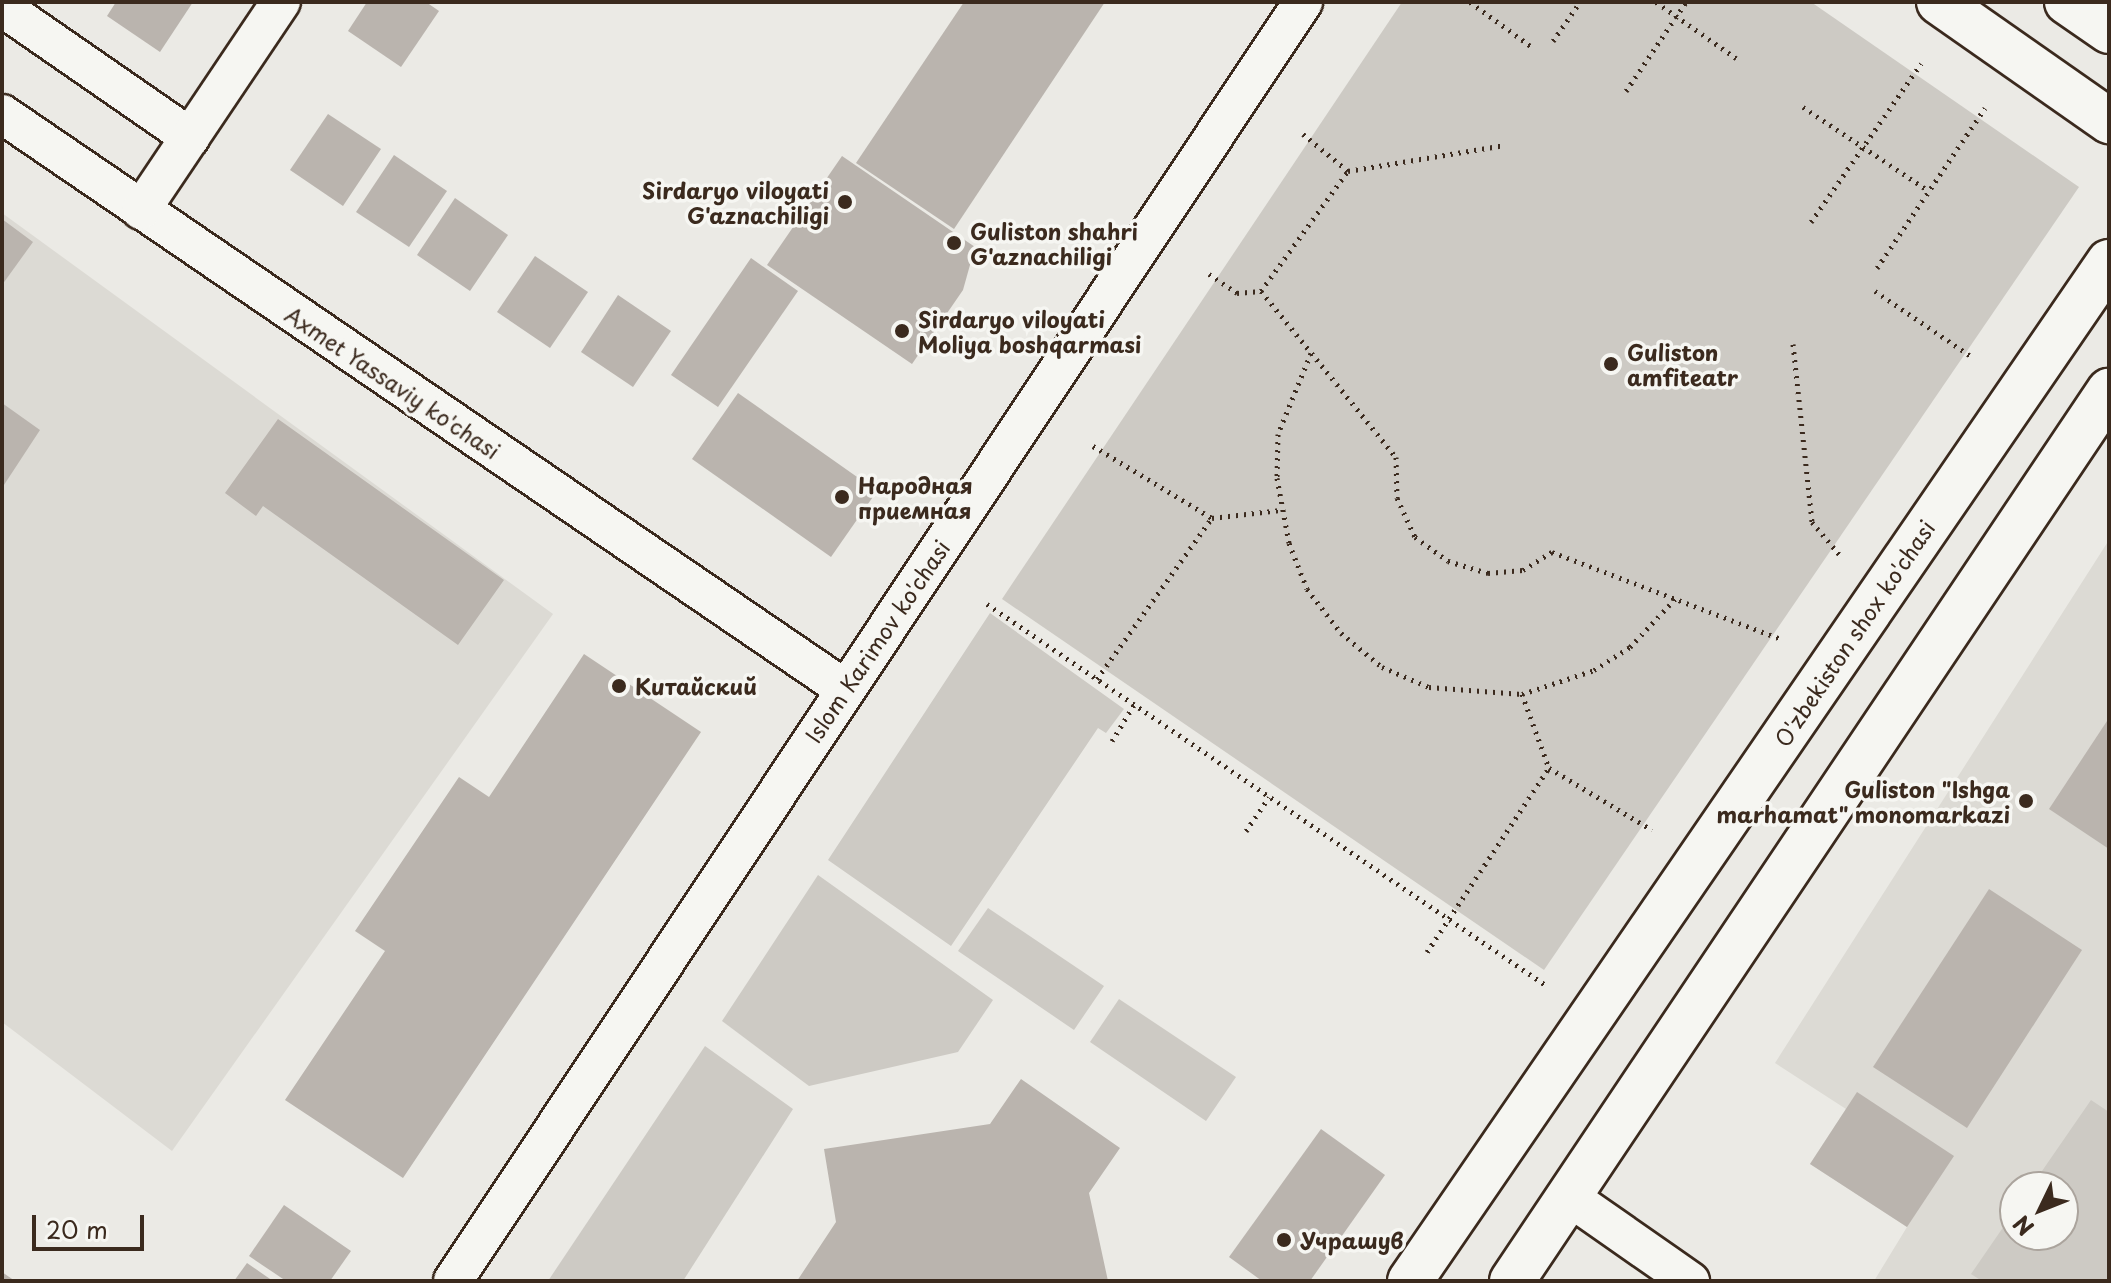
<!DOCTYPE html>
<meta charset="utf-8">
<style>
body{margin:0}
#map{position:relative;width:2111px;height:1283px;overflow:hidden;background:#ebeae5;font-family:"Playpen Sans",sans-serif}
div>[style]{position:absolute}
.built>*{inset:0;background:#dcdad4}
.green>*{inset:0;background:#cdcac4}
.building>*{inset:0;background:#bab4ae}
.path>*{height:5px;margin-top:-2.5px;transform-origin:0;background:repeating-linear-gradient(90deg,#3b2a1e 0 2px,transparent 0 8px)}
.roads{filter:drop-shadow(2px 0 #3b2a1e) drop-shadow(-2px 0 #3b2a1e) drop-shadow(0 2px #3b2a1e) drop-shadow(0 -2px #3b2a1e)}
.minor>*{height:38px;margin:-19px;padding:0 19px;transform-origin:19px;border-radius:19px;background:#f6f6f2}
.major>*{height:44px;margin:-22px;padding:0 22px;transform-origin:22px;border-radius:22px;background:#f6f6f2}
.dots>*{width:22px;height:22px;translate:-50% -50%;box-sizing:border-box;border:4px solid #f6f6f2;border-radius:50%}
span{translate:-50% -50%;white-space:nowrap;text-align:center;line-height:1.15;-webkit-text-stroke:7px #f6f6f2;paint-order:stroke}
.poi-label{font-size:22px;color:#3b2a1e;font-weight:700}
.right{translate:-100% -50%;text-align:right}
.left{translate:0 -50%;text-align:left}
.street-label{font-size:22px;color:#3b2a1e}
.frame{position:absolute;inset:0;border:4px solid #3b2a1e;pointer-events:none}
.north{position:absolute;left:1999px;top:1171px;width:80px;height:80px;box-sizing:border-box;background:#f6f6f2;border:2px solid #aba49d;border-radius:50%;rotate:227deg;font-size:22px;font-weight:700;line-height:32px;text-align:center;color:#3b2a1e}
.north::after{content:'';display:block;margin:auto;width:28px;height:36px;background:#3b2a1e;clip-path:polygon(50% 0,100% 100%,50% 72%,0 100%)}
.scale{position:absolute;left:32px;top:1215px;width:112px;height:36px;box-sizing:border-box;border:4px solid #3b2a1e;border-top:0;padding-left:10px;font-size:24px;line-height:28px;white-space:nowrap;color:#3b2a1e;-webkit-text-stroke:6px #f6f6f2;paint-order:stroke}
</style>
<div id="map">
<div class="built">
<i style="clip-path:polygon(2px 213px,553px 614px,172px 1151px,2px 1022px)"></i>
<i style="clip-path:polygon(evenodd,2109px 540px,2109px 1281px,1874px 1281px,1907px 1227px,1810px 1164px,1846px 1109px,1775px 1063px,2109px 540px,2015px 1187px,2063px 1187px,2063px 1235px,2015px 1235px,2015px 1187px)"></i>
</div>
<div class="green">
<i style="clip-path:polygon(1402px 2px,1811px 2px,2079px 187px,1544px 970px,1002px 599px)"></i>
<i style="clip-path:polygon(990px 613px,1124px 709px,1106px 733px,1098px 728px,951px 946px,828px 860px)"></i>
<i style="clip-path:polygon(818px 875px,993px 1000px,958px 1052px,809px 1086px,722px 1021px)"></i>
<i style="clip-path:polygon(988px 908px,1104px 986px,1074px 1030px,958px 951px)"></i>
<i style="clip-path:polygon(1119px 999px,1236px 1077px,1206px 1121px,1090px 1042px)"></i>
<i style="clip-path:polygon(705px 1046px,793px 1109px,683px 1281px,548px 1281px)"></i>
<i style="clip-path:polygon(2091px 1100px,2109px 1112px,2109px 1281px,1982px 1281px,1971px 1274px,2015px 1210px,2015px 1235px,2063px 1235px,2063px 1187px,2031px 1187px)"></i>
</div>
<div class="building">
<i style="clip-path:polygon(116px 2px,193px 2px,160px 52px,107px 16px)"></i>
<i style="clip-path:polygon(367px 2px,426px 2px,439px 11px,401px 67px,348px 31px)"></i>
<i style="clip-path:polygon(964px 2px,1105px 2px,954px 229px,856px 163px)"></i>
<i style="clip-path:polygon(328px 114px,381px 149px,343px 206px,290px 170px)"></i>
<i style="clip-path:polygon(394px 155px,447px 191px,409px 247px,356px 212px)"></i>
<i style="clip-path:polygon(842px 156px,975px 247px,963px 290px,912px 364px,767px 265px)"></i>
<i style="clip-path:polygon(455px 198px,508px 235px,470px 291px,417px 255px)"></i>
<i style="clip-path:polygon(2px 219px,33px 242px,2px 285px)"></i>
<i style="clip-path:polygon(535px 256px,588px 292px,550px 348px,497px 312px)"></i>
<i style="clip-path:polygon(751px 258px,798px 291px,718px 407px,671px 375px)"></i>
<i style="clip-path:polygon(618px 295px,671px 331px,633px 387px,581px 352px)"></i>
<i style="clip-path:polygon(738px 393px,877px 491px,831px 557px,692px 459px)"></i>
<i style="clip-path:polygon(2px 403px,40px 430px,2px 488px)"></i>
<i style="clip-path:polygon(278px 419px,504px 580px,458px 645px,263px 506px,256px 516px,225px 493px)"></i>
<i style="clip-path:polygon(584px 654px,701px 732px,403px 1178px,285px 1100px,385px 951px,355px 931px,459px 777px,489px 797px)"></i>
<i style="clip-path:polygon(2109px 718px,2109px 849px,2049px 809px)"></i>
<i style="clip-path:polygon(1989px 889px,2082px 950px,1967px 1128px,1873px 1067px)"></i>
<i style="clip-path:polygon(1021px 1079px,1120px 1148px,1089px 1193px,1108px 1281px,797px 1281px,836px 1222px,824px 1149px,990px 1124px)"></i>
<i style="clip-path:polygon(1857px 1092px,1954px 1156px,1907px 1227px,1810px 1164px)"></i>
<i style="clip-path:polygon(1321px 1129px,1385px 1175px,1310px 1281px,1262px 1281px,1229px 1257px)"></i>
<i style="clip-path:polygon(284px 1205px,351px 1251px,330px 1281px,286px 1281px,249px 1256px)"></i>
<i style="clip-path:polygon(247px 1263px,273px 1281px,234px 1281px)"></i>
<i style="clip-path:polygon(2px 1272px,15px 1281px,2px 1281px)"></i>
</div>
<div class="path">
<i style="left:1470px;top:2px;width:77px;rotate:36deg"></i>
<i style="left:1656px;top:2px;width:98px;rotate:35deg"></i>
<i style="left:1553px;top:41px;width:47px;rotate:-55.3deg"></i>
<i style="left:1626px;top:91px;width:107px;rotate:-56deg"></i>
<i style="left:1803px;top:107px;width:151px;rotate:33.7deg"></i>
<i style="left:1303px;top:134px;width:58px;rotate:39.4deg"></i>
<i style="left:1811px;top:222px;width:193px;rotate:-55.2deg"></i>
<i style="left:1877px;top:268px;width:193px;rotate:-56deg"></i>
<i style="left:1209px;top:274px;width:34px;rotate:34deg"></i>
<i style="left:1237px;top:293px;width:24px;rotate:-5deg"></i>
<i style="left:1261px;top:291px;width:214px;rotate:50.9deg"></i>
<i style="left:1396px;top:457px;width:41px;rotate:88.6deg"></i>
<i style="left:1397px;top:498px;width:43px;rotate:65.2deg"></i>
<i style="left:1415px;top:537px;width:41px;rotate:36deg"></i>
<i style="left:1448px;top:561px;width:42px;rotate:16.7deg"></i>
<i style="left:1488px;top:573px;width:35px;rotate:-5deg"></i>
<i style="left:1523px;top:570px;width:34px;rotate:-32deg"></i>
<i style="left:1552px;top:552px;width:245px;rotate:20.8deg"></i>
<i style="left:1261px;top:291px;width:148px;rotate:-54.1deg"></i>
<i style="left:1348px;top:171px;width:159px;rotate:-9.4deg"></i>
<i style="left:1875px;top:291px;width:117px;rotate:34.2deg"></i>
<i style="left:1793px;top:344px;width:179px;rotate:83.9deg"></i>
<i style="left:1812px;top:522px;width:42px;rotate:49.8deg"></i>
<i style="left:1311px;top:353px;width:87px;rotate:112.2deg"></i>
<i style="left:1278px;top:434px;width:44px;rotate:91.3deg"></i>
<i style="left:1277px;top:478px;width:66px;rotate:79.5deg"></i>
<i style="left:1289px;top:543px;width:49px;rotate:68.6deg"></i>
<i style="left:1307px;top:589px;width:56px;rotate:52.3deg"></i>
<i style="left:1341px;top:633px;width:53px;rotate:39.7deg"></i>
<i style="left:1382px;top:667px;width:51px;rotate:23.1deg"></i>
<i style="left:1429px;top:687px;width:93px;rotate:4.3deg"></i>
<i style="left:1522px;top:694px;width:76px;rotate:-18.4deg"></i>
<i style="left:1594px;top:670px;width:43px;rotate:-32.6deg"></i>
<i style="left:1630px;top:647px;width:66px;rotate:-46.8deg"></i>
<i style="left:1093px;top:446px;width:139px;rotate:31.2deg"></i>
<i style="left:1212px;top:518px;width:69px;rotate:-6.6deg"></i>
<i style="left:987px;top:604px;width:678px;rotate:34.3deg"></i>
<i style="left:1097px;top:679px;width:198px;rotate:-54.5deg"></i>
<i style="left:1522px;top:694px;width:79px;rotate:70deg"></i>
<i style="left:1549px;top:768px;width:120px;rotate:31deg"></i>
<i style="left:1112px;top:741px;width:42px;rotate:-58.6deg"></i>
<i style="left:1246px;top:831px;width:41px;rotate:-55.9deg"></i>
<i style="left:1427px;top:952px;width:221px;rotate:-56.5deg"></i>
</div>
<div class="roads">
<div class="minor">
<i style="left:2px;top:7px;width:229px;rotate:34.7deg"></i>
<i style="left:2px;top:114px;width:1020px;rotate:34.3deg"></i>
<i style="left:141px;top:210px;width:251px;rotate:-56.1deg"></i>
<i style="left:1568px;top:1196px;width:149px;rotate:34.9deg"></i>
<i style="left:453px;top:1281px;width:1536px;rotate:-56.39deg"></i>
</div>
<div class="major">
<i style="left:1939px;top:2px;width:208px;rotate:35deg"></i>
<i style="left:2067px;top:2px;width:51px;rotate:34.6deg"></i>
<i style="left:1410px;top:1281px;width:1236px;rotate:-55.55deg"></i>
<i style="left:1512px;top:1281px;width:1072px;rotate:-56.15deg"></i>
</div>
</div>
<div class="dots">
<i style="left:845px;top:202px;background:#3b2a1e"></i>
<i style="left:954px;top:243px;background:#3b2a1e"></i>
<i style="left:902px;top:331px;background:#3b2a1e"></i>
<i style="left:1611px;top:364px;background:#3b2a1e"></i>
<i style="left:842px;top:497px;background:#3b2a1e"></i>
<i style="left:619px;top:686px;background:#3b2a1e"></i>
<i style="left:2026px;top:801px;background:#3b2a1e"></i>
<i style="left:1284px;top:1240px;background:#3b2a1e"></i>
</div>
<div class="poi-label">
<span class="right" style="left:829px;top:202px">Sirdaryo viloyati<br>G'aznachiligi</span>
<span class="left" style="left:970px;top:243px">Guliston shahri<br>G'aznachiligi</span>
<span class="left" style="left:918px;top:331px">Sirdaryo viloyati<br>Moliya boshqarmasi</span>
<span class="left" style="left:1627px;top:364px">Guliston<br>amfiteatr</span>
<span class="left" style="left:858px;top:497px">Народная<br>приемная</span>
<span class="left" style="left:635px;top:686px">Китайский</span>
<span class="right" style="left:2010px;top:801px">Guliston "Ishga<br>marhamat" monomarkazi</span>
<span class="left" style="left:1300px;top:1240px">Учрашув</span>
</div>
<div class="street-label">
<span style="left:393px;top:382px;rotate:34deg">Axmet Yassaviy ko'chasi</span>
<span style="left:1854px;top:633px;rotate:-56deg">O'zbekiston shox ko'chasi</span>
<span style="left:877px;top:641px;rotate:-56deg">Islom Karimov ko'chasi</span>
</div>
<div class="frame"></div>
<div class="north">N</div>
<div class="scale">20 m</div>
</div>
